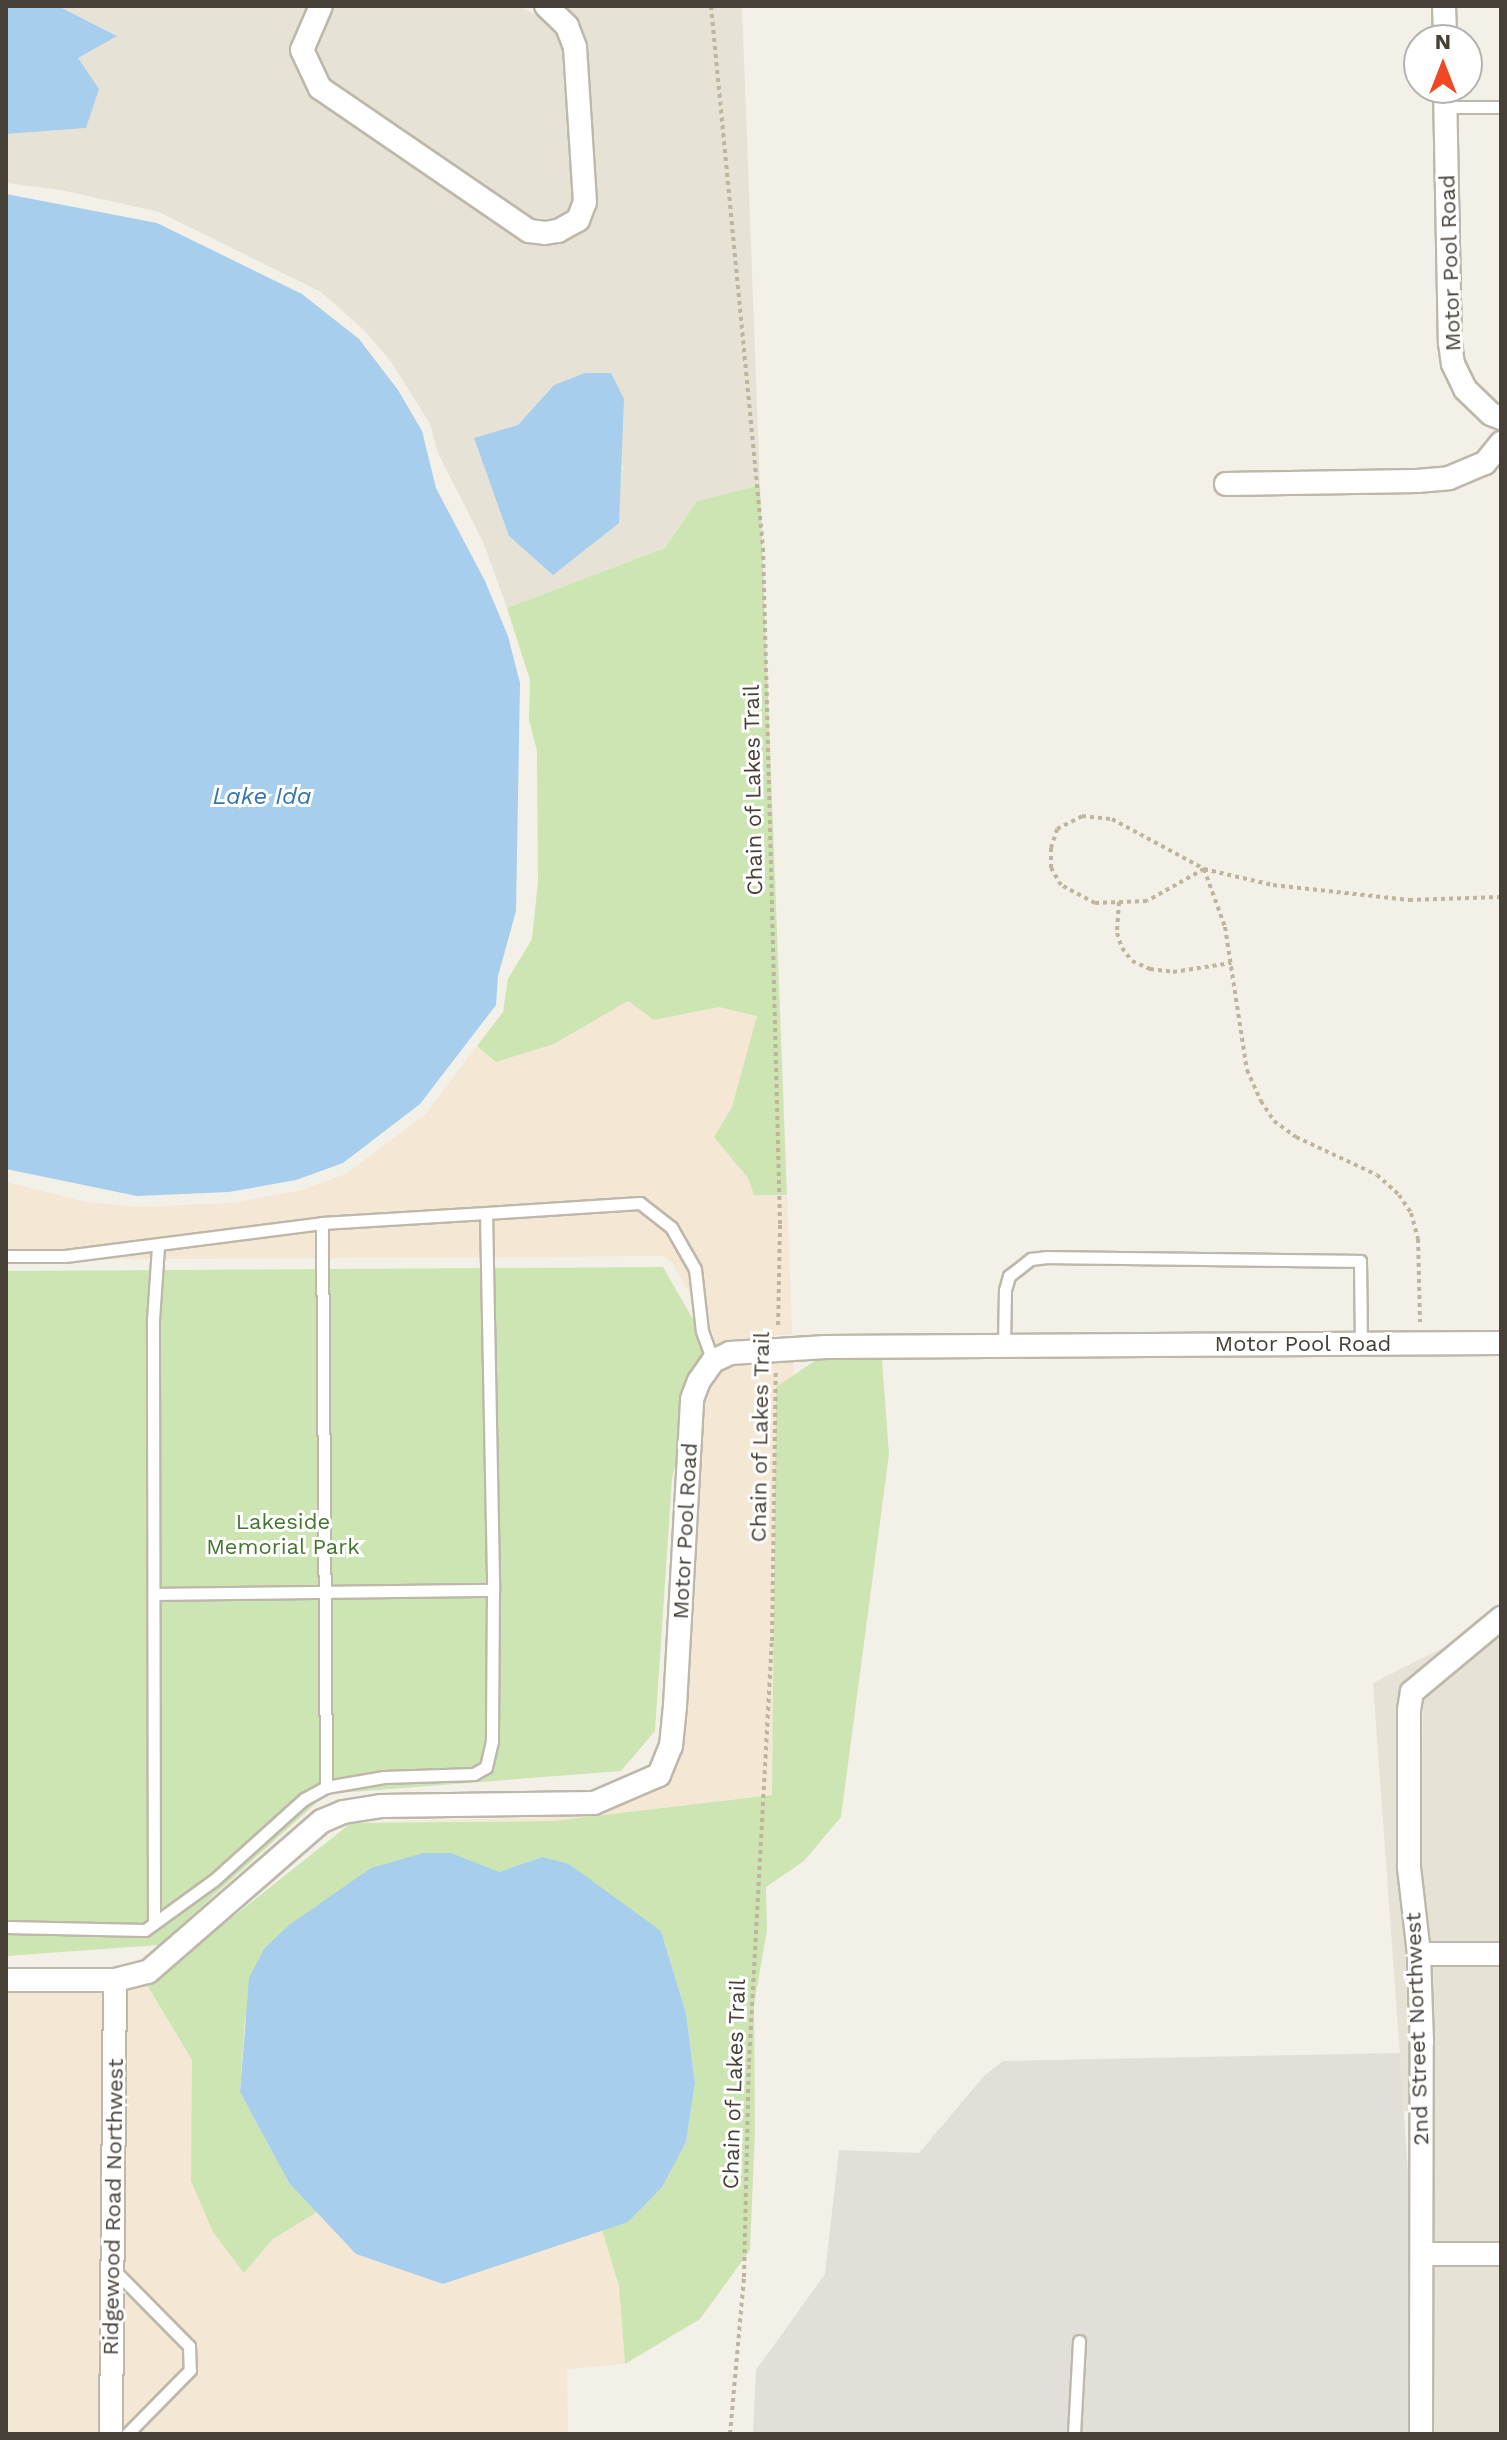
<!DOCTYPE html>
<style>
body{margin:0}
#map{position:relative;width:1507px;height:2440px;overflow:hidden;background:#f3f0e8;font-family:"Work Sans",sans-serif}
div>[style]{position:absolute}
.residential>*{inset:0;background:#e7e2d6}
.commercial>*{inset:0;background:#f4e7d4}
.industrial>*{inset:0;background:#e2dfd9}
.green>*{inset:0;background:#cde5b2}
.water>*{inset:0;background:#a7ceed}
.path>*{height:4px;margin-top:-2px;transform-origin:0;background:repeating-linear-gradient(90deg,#bfb49d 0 4px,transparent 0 8px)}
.roads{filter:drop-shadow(2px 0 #beb8ab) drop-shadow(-2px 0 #beb8ab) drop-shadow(0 2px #beb8ab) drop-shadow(0 -2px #beb8ab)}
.service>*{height:11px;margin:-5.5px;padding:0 5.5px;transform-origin:5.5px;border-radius:5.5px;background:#fff}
.minor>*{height:22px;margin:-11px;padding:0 11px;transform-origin:11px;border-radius:11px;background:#fff}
span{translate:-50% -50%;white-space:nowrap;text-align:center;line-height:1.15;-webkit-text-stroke:6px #fff;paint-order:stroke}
.street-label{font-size:22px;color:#464037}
.park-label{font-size:22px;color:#46752d}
.water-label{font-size:24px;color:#3576ad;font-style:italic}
.frame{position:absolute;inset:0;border:8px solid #464037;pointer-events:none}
.north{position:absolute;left:1403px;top:24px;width:80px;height:80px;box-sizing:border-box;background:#fff;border:2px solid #b5b3af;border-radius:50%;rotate:0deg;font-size:22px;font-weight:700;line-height:32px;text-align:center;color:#464037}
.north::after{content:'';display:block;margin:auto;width:28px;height:36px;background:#ef4822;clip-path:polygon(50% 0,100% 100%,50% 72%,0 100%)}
</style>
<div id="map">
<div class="residential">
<i style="clip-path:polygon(evenodd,58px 6px,308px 6px,291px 44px,292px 56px,314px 99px,523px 242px,544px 246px,559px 244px,584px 232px,596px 201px,587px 46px,578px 21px,564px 6px,742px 6px,760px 485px,697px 501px,665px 548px,507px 608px,484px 544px,438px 453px,430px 424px,392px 363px,364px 330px,321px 292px,159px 212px,61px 190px,6px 183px,6px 134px,86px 128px,77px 58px,116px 35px,58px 6px,553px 386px,624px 469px,475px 438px,518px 425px,553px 386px)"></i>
<i style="clip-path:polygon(334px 6px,518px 6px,542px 18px,558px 34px,564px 50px,573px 200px,570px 211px,555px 219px,533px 218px,329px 79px,315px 50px)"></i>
<i style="clip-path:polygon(1501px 1599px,1413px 1674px,1401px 1689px,1398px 1709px,1397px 1867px,1407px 1955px,1410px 2042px,1410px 2111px,1404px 2111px,1373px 1683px,1444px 1647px)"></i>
<i style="clip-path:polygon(1501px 1635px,1501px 1941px,1429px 1941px,1420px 1866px,1423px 1699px)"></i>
<i style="clip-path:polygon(1430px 1967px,1501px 1967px,1501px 2241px,1435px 2241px)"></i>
<i style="clip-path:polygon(1435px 2267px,1501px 2267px,1501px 2434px,1432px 2434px)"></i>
</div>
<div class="commercial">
<i style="clip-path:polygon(628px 1001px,654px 1020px,719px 1007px,758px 1016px,732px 1107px,714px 1137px,748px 1178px,754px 1194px,787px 1195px,792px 1334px,729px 1340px,715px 1346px,714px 1335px,671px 1261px,663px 1256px,6px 1260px,6px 1182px,86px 1202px,138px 1207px,231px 1203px,298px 1191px,346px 1174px,426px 1114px,477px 1046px,496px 1062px,555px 1044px)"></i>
<i style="clip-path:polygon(793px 1360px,794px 1375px,776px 1388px,772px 1795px,553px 1821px,361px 1822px,594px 1816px,647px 1796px,668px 1783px,682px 1750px,687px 1708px,703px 1402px,721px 1372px,733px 1365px)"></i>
<i style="clip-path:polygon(147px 1985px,192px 2060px,194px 2102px,244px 2273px,273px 2239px,317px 2212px,356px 2254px,443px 2284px,602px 2230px,619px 2286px,625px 2364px,567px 2369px,568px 2434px,122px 2434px,127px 1990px)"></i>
<i style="clip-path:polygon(6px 1993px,104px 1993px,99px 2434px,6px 2434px)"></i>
</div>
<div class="industrial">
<i style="clip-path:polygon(1400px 2053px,1411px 2219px,1409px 2434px,753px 2434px,756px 2370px,825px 2274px,839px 2150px,919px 2153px,984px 2076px,1003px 2061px)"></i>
</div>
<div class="green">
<i style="clip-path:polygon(760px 485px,787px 1195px,754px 1195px,748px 1178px,714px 1137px,732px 1107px,757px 1016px,719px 1007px,654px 1020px,628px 1001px,554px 1044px,496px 1062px,477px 1046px,503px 1012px,508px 979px,532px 939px,538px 881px,537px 751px,529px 720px,530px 680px,507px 608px,665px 548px,697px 501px)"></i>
<i style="clip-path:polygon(663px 1267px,706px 1342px,672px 1479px,655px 1731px,621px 1771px,326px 1794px,159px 1945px,6px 1956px,6px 1271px)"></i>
<i style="clip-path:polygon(816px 1360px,882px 1360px,889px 1454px,841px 1817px,804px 1861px,766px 1887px,767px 1930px,754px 2005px,755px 2131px,750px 2250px,700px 2319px,625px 2364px,619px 2286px,602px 2230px,628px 2222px,686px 2142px,695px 2083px,686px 2013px,661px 1931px,542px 1857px,499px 1872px,371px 1868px,334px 1897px,245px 2018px,240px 2092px,289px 2183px,317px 2212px,273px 2239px,244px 2273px,213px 2232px,191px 2181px,192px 2060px,147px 1985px,351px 1823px,553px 1821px,772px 1795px,776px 1387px)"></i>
</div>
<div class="water">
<i style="clip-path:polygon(6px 6px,58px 6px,117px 36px,78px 58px,99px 89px,86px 128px,6px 134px)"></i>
<i style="clip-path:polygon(6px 194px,157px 223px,302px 294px,359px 339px,398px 390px,422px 431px,436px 488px,485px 581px,508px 636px,520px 683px,516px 911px,498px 976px,496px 1005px,420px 1104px,343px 1163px,296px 1180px,229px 1192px,137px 1196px,6px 1169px)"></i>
<i style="clip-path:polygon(585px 373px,611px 373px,624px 399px,619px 523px,553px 575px,509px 536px,474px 438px,518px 425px,554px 385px)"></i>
<i style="clip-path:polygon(423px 1853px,451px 1853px,499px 1872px,542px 1857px,569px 1864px,661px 1931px,686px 2013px,695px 2083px,686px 2142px,662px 2187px,628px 2222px,443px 2284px,356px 2254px,289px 2183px,240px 2092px,249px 1978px,264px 1949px,289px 1925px,371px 1868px)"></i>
</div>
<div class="path">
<i style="left:711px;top:6px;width:544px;rotate:84.52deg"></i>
<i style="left:763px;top:548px;width:677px;rotate:88.56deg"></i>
<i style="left:780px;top:1225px;width:104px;rotate:91.1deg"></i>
<i style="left:1204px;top:869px;width:65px;rotate:150.7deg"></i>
<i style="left:1147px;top:901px;width:52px;rotate:177.8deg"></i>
<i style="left:1095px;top:903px;width:38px;rotate:-152deg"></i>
<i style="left:1061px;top:885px;width:20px;rotate:-120deg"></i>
<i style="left:1051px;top:868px;width:20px;rotate:-90deg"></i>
<i style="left:1051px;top:848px;width:20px;rotate:-72deg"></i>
<i style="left:1057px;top:829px;width:28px;rotate:-27deg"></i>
<i style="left:1082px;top:816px;width:30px;rotate:6deg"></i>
<i style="left:1112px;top:819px;width:105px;rotate:28.5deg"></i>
<i style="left:1204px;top:869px;width:71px;rotate:13.1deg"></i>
<i style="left:1273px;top:885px;width:137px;rotate:6.3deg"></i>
<i style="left:1409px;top:900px;width:92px;rotate:-1.9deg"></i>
<i style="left:1204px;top:869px;width:62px;rotate:70.1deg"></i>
<i style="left:1225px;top:927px;width:145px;rotate:81.3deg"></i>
<i style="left:1247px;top:1070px;width:34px;rotate:66deg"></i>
<i style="left:1261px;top:1101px;width:24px;rotate:57deg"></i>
<i style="left:1274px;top:1121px;width:27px;rotate:36deg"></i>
<i style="left:1296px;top:1137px;width:89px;rotate:25.1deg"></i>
<i style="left:1377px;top:1175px;width:30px;rotate:42deg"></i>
<i style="left:1399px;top:1195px;width:22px;rotate:56deg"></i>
<i style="left:1411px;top:1213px;width:27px;rotate:75deg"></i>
<i style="left:1418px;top:1239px;width:83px;rotate:88.6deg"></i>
<i style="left:1119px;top:902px;width:31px;rotate:94deg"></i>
<i style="left:1117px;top:933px;width:16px;rotate:72deg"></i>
<i style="left:1122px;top:948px;width:16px;rotate:52deg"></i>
<i style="left:1132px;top:961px;width:20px;rotate:24deg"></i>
<i style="left:1150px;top:969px;width:23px;rotate:7deg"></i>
<i style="left:1173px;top:972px;width:59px;rotate:-8.8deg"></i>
<i style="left:730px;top:2434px;width:158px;rotate:-84.9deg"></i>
<i style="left:744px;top:2277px;width:215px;rotate:-88.7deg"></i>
<i style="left:749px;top:2062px;width:422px;rotate:-86.9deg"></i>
<i style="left:772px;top:1641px;width:271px;rotate:-89.2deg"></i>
</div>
<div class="roads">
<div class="service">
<i style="left:1446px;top:107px;width:55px"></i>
<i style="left:486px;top:1213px;width:154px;rotate:-3.7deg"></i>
<i style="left:640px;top:1203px;width:39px;rotate:38deg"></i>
<i style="left:671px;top:1227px;width:48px;rotate:60.3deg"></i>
<i style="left:695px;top:1269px;width:62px;rotate:83.6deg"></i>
<i style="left:702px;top:1331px;width:32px;rotate:70deg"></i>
<i style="left:322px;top:1223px;width:564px;rotate:89.59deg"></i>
<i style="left:6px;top:1256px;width:59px"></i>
<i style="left:65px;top:1256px;width:259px;rotate:-7.3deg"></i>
<i style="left:322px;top:1223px;width:164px;rotate:-3.5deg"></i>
<i style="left:486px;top:1213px;width:377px;rotate:88.9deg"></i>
<i style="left:493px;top:1590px;width:151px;rotate:90.4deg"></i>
<i style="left:492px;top:1741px;width:27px;rotate:103deg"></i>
<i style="left:486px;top:1767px;width:14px;rotate:150deg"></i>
<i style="left:474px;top:1774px;width:90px;rotate:178.1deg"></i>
<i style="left:384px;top:1777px;width:59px;rotate:170.2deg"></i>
<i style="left:326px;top:1787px;width:25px;rotate:151deg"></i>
<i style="left:304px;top:1799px;width:121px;rotate:138deg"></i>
<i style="left:214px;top:1880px;width:85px;rotate:144.1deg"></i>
<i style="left:145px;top:1930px;width:139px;rotate:-178.8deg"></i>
<i style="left:1004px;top:1346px;width:56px;rotate:-89deg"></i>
<i style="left:1005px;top:1290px;width:15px;rotate:-74deg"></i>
<i style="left:1009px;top:1276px;width:28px;rotate:-38deg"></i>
<i style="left:1031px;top:1259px;width:16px;rotate:-7deg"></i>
<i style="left:1047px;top:1257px;width:313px;rotate:0.7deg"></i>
<i style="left:1360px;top:1261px;width:83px;rotate:89.3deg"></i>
<i style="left:156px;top:1594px;width:337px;rotate:-0.7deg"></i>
<i style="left:154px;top:1923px;width:603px;rotate:-90.1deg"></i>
<i style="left:153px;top:1320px;width:73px;rotate:-86.1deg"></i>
<i style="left:113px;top:2269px;width:108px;rotate:45.4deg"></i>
<i style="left:189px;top:2346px;width:24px;rotate:88deg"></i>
<i style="left:190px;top:2370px;width:90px;rotate:134.5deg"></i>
<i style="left:1074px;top:2434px;width:93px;rotate:-86.9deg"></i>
</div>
<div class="minor">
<i style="left:321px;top:6px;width:48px;rotate:113.4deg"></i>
<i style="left:302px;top:50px;width:42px;rotate:64.7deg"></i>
<i style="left:320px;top:88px;width:253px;rotate:34.4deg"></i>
<i style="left:529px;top:231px;width:16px;rotate:7deg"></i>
<i style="left:545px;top:233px;width:13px;rotate:-9deg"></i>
<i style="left:558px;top:231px;width:23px;rotate:-29deg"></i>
<i style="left:578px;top:220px;width:19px;rotate:-69deg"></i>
<i style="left:585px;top:202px;width:155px;rotate:-93.7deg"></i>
<i style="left:575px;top:47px;width:22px;rotate:-111deg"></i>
<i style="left:567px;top:26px;width:29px;rotate:-136deg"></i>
<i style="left:1444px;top:6px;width:34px;rotate:88deg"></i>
<i style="left:1445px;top:88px;width:255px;rotate:88.9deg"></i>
<i style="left:1450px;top:343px;width:21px;rotate:82deg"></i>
<i style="left:1453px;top:364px;width:28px;rotate:64deg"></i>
<i style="left:1465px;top:389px;width:36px;rotate:44deg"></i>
<i style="left:1491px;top:414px;width:11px;rotate:22deg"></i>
<i style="left:1226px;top:484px;width:191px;rotate:-0.9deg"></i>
<i style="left:1417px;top:481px;width:32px;rotate:-5deg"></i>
<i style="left:1449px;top:478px;width:39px;rotate:-23deg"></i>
<i style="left:1485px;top:463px;width:26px;rotate:-51deg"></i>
<i style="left:1419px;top:1954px;width:82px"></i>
<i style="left:6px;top:1980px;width:109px"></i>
<i style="left:115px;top:1980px;width:34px;rotate:-14deg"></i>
<i style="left:148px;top:1972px;width:230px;rotate:-41deg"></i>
<i style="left:322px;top:1821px;width:23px;rotate:-23deg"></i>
<i style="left:343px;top:1812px;width:38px;rotate:-9deg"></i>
<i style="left:381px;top:1806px;width:213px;rotate:-0.8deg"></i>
<i style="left:594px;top:1803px;width:71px;rotate:-23.3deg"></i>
<i style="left:659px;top:1775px;width:31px;rotate:-68deg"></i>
<i style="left:671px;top:1746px;width:40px;rotate:-84.3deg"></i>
<i style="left:675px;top:1706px;width:307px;rotate:-86.8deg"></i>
<i style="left:692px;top:1399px;width:19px;rotate:-69deg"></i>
<i style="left:699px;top:1381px;width:24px;rotate:-55deg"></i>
<i style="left:713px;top:1361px;width:19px;rotate:-25deg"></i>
<i style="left:730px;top:1353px;width:96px;rotate:-3.6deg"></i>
<i style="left:826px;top:1347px;width:675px;rotate:-0.34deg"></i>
<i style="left:1424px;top:2254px;width:77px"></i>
<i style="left:111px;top:2434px;width:454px;rotate:-89.5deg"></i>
<i style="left:1421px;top:2434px;width:392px;rotate:-89.9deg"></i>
<i style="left:1422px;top:2042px;width:88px;rotate:-92deg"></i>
<i style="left:1419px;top:1954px;width:88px;rotate:-96.6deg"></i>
<i style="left:1409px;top:1867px;width:157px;rotate:-90deg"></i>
<i style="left:1409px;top:1710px;width:18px;rotate:-81deg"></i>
<i style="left:1412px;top:1692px;width:116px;rotate:-39.7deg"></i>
</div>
</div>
<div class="street-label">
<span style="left:1450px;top:263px;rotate:-92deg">Motor Pool Road</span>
<span style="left:753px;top:790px;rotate:-91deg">Chain of Lakes Trail</span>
<span style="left:1303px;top:1344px">Motor Pool Road</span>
<span style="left:760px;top:1437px;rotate:-89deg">Chain of Lakes Trail</span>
<span style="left:685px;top:1531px;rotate:-87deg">Motor Pool Road</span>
<span style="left:1417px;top:2029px;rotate:-92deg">2nd Street Northwest</span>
<span style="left:734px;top:2084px;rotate:-88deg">Chain of Lakes Trail</span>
<span style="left:113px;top:2207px;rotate:-89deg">Ridgewood Road Northwest</span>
</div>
<div class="park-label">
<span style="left:283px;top:1534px">Lakeside<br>Memorial Park</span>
</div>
<div class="water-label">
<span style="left:262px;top:797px">Lake Ida</span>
</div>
<div class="frame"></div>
<div class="north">N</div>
</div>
